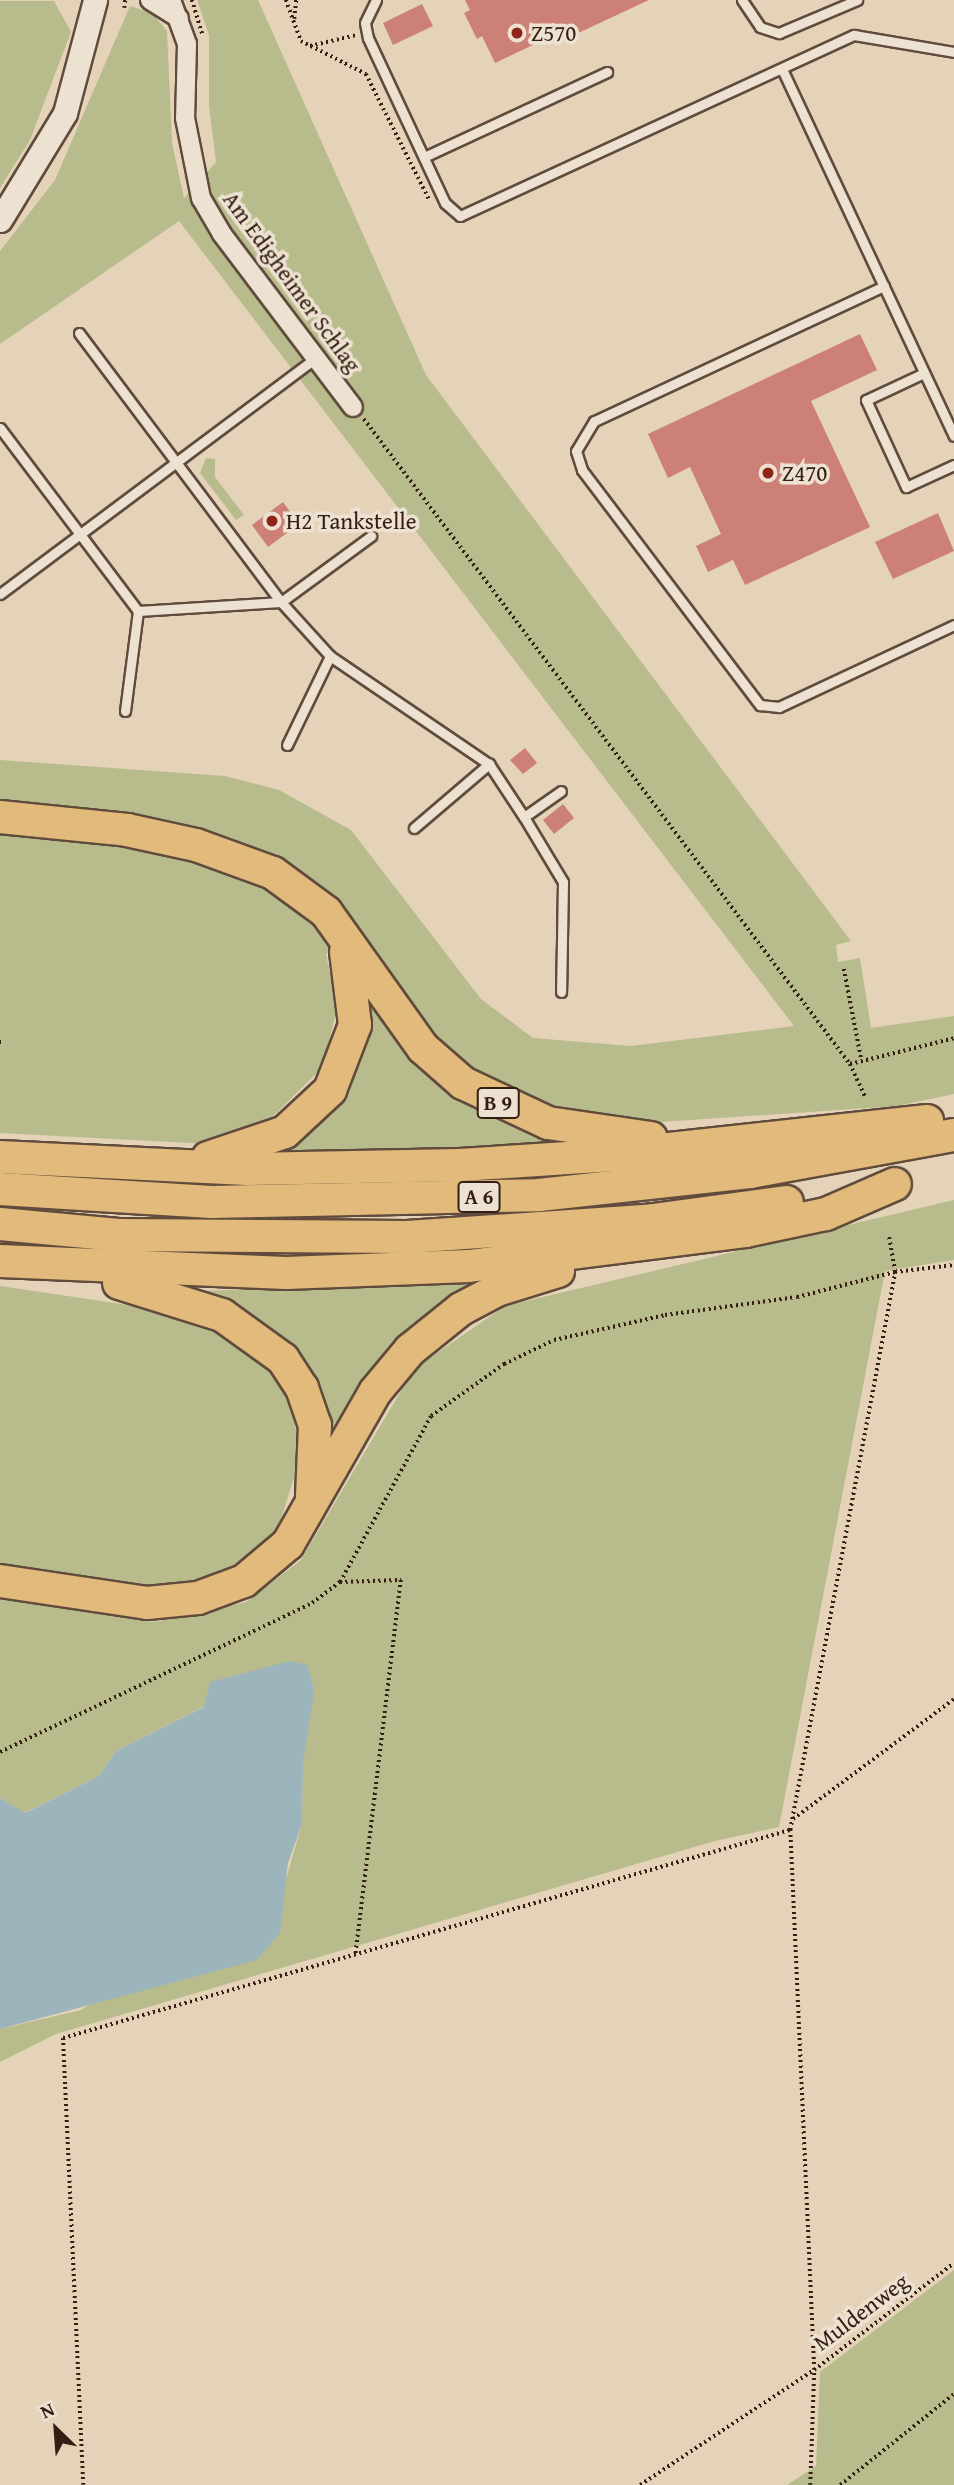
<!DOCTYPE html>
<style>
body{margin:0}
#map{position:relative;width:954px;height:2485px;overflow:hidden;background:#e4d3b8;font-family:"Gentium Book Plus",serif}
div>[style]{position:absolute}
.green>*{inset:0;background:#b8bb8c}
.water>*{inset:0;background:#9cb4bb}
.building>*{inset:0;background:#cc8077}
.path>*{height:3.5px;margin-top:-1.75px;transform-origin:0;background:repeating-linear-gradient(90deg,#341e13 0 2px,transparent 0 5.5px)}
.roads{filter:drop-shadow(2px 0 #604b3c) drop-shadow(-2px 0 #604b3c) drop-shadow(0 2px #604b3c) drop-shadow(0 -2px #604b3c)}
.service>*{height:9px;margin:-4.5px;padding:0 4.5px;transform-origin:4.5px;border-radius:4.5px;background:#ede2d1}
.minor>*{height:18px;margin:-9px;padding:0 9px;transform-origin:9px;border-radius:9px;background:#ede2d1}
.tertiary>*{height:23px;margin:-11.5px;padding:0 11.5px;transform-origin:11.5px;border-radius:11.5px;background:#ede2d1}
.motorway>*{height:32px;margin:-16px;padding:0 16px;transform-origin:16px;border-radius:16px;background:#e2ba7c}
.dots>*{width:19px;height:19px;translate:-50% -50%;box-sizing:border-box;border:4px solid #ede2d1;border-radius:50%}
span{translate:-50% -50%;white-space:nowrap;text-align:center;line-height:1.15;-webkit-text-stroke:7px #ede2d1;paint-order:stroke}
.shield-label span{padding:2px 5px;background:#ede2d1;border:2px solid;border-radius:5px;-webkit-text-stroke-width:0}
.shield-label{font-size:21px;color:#341e13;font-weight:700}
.poi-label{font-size:23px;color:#341e13}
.left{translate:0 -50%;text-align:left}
.street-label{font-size:23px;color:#341e13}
.north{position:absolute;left:21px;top:2394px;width:70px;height:70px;-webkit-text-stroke:5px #ede2d1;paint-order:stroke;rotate:335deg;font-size:19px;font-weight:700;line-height:28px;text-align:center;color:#341e13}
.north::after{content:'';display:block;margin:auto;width:24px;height:32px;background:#341e13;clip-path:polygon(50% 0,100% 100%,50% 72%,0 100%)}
</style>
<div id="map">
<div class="green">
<i style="clip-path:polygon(197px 0,258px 0,426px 375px,851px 941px,836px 945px,838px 962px,860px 958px,871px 1028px,954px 1016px,954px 1094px,897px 1106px,661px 1122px,583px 1113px,505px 1092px,463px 1064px,421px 1024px,365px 936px,326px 954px,337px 1008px,323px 1067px,264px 1125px,208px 1144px,0 1133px,0 760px,225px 776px,279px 790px,351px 830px,481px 999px,533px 1038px,631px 1046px,794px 1026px,179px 221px,0 344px,0 251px,55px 180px,130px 6px,152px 13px,167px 31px,172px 143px,184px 198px,216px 162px,209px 106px,209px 35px)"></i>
<i style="clip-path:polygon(0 1px,54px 1px,71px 32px,30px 140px,0 188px)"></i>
<i style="clip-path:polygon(206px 458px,215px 459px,215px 477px,244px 515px,236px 520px,200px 473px)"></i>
<i style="clip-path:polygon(372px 998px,404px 1039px,568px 1137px,570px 1144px,441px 1153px,281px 1153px,364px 1001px)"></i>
<i style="clip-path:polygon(954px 1200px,954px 1260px,885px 1271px,779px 1827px,715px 1841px,56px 2034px,0 2062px,0 2029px,81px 2010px,286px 1879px,302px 1824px,303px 1764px,205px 1706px,116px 1751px,99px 1776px,24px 1813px,0 1798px,0 1597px,154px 1622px,246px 1602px,301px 1560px,414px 1369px,505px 1306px)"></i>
<i style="clip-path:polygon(493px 1279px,333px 1452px,322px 1420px,199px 1291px)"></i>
<i style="clip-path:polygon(0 1286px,128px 1305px,223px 1331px,287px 1387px,301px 1455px,277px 1532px,227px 1570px,168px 1587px,97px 1585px,0 1566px)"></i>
<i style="clip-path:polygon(954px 2270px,954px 2485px,787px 2485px,816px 2466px,820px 2372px)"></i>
</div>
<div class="water">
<i style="clip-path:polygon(290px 1661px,308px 1665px,314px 1691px,303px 1764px,302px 1824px,288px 1863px,280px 1933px,257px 1960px,0 2029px,0 1798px,25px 1813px,99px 1776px,116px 1751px,204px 1707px,210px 1682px)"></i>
</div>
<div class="building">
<i style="clip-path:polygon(465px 0,649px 0,574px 35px,571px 27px,495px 63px,482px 36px,477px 39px,464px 13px,470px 10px)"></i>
<i style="clip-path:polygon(422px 4px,433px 26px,393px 45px,383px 23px)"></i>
<i style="clip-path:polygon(860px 334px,877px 370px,811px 401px,870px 527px,745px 585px,733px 560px,708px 572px,696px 546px,721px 534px,690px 467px,668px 478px,648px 434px)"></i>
<i style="clip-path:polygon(283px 502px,299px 524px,268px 547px,252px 525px)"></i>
<i style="clip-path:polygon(938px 513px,954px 551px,893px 579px,875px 542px)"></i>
<i style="clip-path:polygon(525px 748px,537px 763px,523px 774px,510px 760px)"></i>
<i style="clip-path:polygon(563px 804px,574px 818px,554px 834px,543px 820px)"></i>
</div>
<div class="path">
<i style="left:192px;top:0;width:37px;rotate:73deg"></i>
<i style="left:286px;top:0;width:44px;rotate:69.9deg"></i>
<i style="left:301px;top:41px;width:73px;rotate:26.9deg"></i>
<i style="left:366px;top:74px;width:142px;rotate:63.3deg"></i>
<i style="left:124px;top:8px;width:8px;rotate:-83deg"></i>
<i style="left:294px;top:19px;width:19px;rotate:-84deg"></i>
<i style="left:310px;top:46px;width:47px;rotate:-13.4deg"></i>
<i style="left:364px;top:419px;width:808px;rotate:53deg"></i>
<i style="left:850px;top:1064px;width:38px;rotate:65deg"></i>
<i style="left:844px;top:969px;width:90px;rotate:79.1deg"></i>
<i style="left:0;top:1042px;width:1px"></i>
<i style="left:850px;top:1064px;width:107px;rotate:-14deg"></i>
<i style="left:340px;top:1582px;width:61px;rotate:-1.9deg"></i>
<i style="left:401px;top:1580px;width:377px;rotate:96.9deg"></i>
<i style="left:0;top:1752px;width:346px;rotate:-25.5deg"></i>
<i style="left:312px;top:1603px;width:35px;rotate:-37deg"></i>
<i style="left:340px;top:1582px;width:189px;rotate:-61.3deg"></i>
<i style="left:431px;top:1416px;width:90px;rotate:-35.5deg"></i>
<i style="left:504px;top:1364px;width:55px;rotate:-25.6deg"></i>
<i style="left:554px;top:1340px;width:114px;rotate:-12.7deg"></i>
<i style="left:665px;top:1315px;width:133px;rotate:-7.8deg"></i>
<i style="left:797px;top:1297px;width:101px;rotate:-14.3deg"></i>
<i style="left:895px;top:1272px;width:59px;rotate:-6.8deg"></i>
<i style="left:793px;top:1819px;width:201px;rotate:-36.7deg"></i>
<i style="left:83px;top:2485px;width:447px;rotate:-92.6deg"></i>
<i style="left:63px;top:2038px;width:756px;rotate:-15.97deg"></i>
<i style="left:640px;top:2485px;width:209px;rotate:-33.5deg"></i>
<i style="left:814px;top:2370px;width:541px;rotate:-92.54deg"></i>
<i style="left:790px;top:1830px;width:568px;rotate:-79.34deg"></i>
<i style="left:895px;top:1272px;width:36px;rotate:-100deg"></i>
<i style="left:810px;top:2485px;width:115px;rotate:-88deg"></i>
<i style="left:814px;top:2370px;width:176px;rotate:-37.4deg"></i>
<i style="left:840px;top:2485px;width:146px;rotate:-38.6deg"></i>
</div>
<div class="roads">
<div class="service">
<i style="left:376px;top:0;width:25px;rotate:116deg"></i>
<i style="left:365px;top:23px;width:15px;rotate:79deg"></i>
<i style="left:368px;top:38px;width:182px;rotate:65deg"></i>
<i style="left:445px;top:203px;width:20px;rotate:41deg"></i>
<i style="left:460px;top:216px;width:434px;rotate:-24.7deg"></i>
<i style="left:854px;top:35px;width:101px;rotate:9.6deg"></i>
<i style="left:742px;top:0;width:32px;rotate:56deg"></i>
<i style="left:760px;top:27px;width:20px;rotate:18deg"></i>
<i style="left:779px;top:33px;width:85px;rotate:-22.9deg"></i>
<i style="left:782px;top:69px;width:405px;rotate:64.9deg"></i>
<i style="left:424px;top:157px;width:202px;rotate:-24.9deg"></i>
<i style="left:884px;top:286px;width:320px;rotate:155deg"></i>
<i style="left:594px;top:421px;width:35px;rotate:121deg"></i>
<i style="left:576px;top:451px;width:20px;rotate:72deg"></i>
<i style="left:582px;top:470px;width:295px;rotate:52.9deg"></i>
<i style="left:760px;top:705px;width:19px;rotate:6deg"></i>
<i style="left:779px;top:707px;width:193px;rotate:-25.1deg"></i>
<i style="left:79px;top:333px;width:336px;rotate:53.1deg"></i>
<i style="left:281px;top:602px;width:112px;rotate:-36.3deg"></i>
<i style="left:924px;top:373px;width:64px;rotate:155deg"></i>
<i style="left:866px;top:400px;width:96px;rotate:65.3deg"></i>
<i style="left:906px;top:487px;width:53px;rotate:-24.6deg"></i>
<i style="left:0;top:428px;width:229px;rotate:53deg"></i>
<i style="left:138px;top:611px;width:143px;rotate:-3.6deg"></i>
<i style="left:281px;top:602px;width:73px;rotate:47.8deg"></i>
<i style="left:330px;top:656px;width:192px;rotate:34.2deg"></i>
<i style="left:489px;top:764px;width:64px;rotate:56.6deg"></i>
<i style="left:524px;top:817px;width:45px;rotate:-35.1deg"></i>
<i style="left:0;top:594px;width:394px;rotate:-36.8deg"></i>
<i style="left:125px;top:711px;width:101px;rotate:-82.6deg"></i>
<i style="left:287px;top:745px;width:99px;rotate:-64.2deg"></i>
<i style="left:524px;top:817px;width:76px;rotate:59deg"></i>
<i style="left:563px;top:882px;width:110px;rotate:91deg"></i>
<i style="left:414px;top:828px;width:99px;rotate:-40.5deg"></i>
</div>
<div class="minor">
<i style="left:150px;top:0;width:34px;rotate:32deg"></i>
<i style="left:171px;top:0;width:47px;rotate:70deg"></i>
<i style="left:187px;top:44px;width:74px;rotate:91.5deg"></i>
<i style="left:185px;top:118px;width:82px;rotate:78.7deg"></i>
<i style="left:201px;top:198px;width:42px;rotate:59.7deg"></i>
<i style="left:222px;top:234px;width:217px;rotate:52.9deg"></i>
</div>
<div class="tertiary">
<i style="left:0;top:220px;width:125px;rotate:-58.7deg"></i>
<i style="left:65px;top:113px;width:117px;rotate:-75.1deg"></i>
</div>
<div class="motorway">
<i style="left:0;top:817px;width:128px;rotate:5.8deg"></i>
<i style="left:127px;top:830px;width:71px;rotate:12.3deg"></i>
<i style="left:196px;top:845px;width:82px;rotate:20deg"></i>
<i style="left:273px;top:873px;width:66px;rotate:36.3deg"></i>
<i style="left:326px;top:912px;width:167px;rotate:54.5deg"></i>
<i style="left:423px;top:1048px;width:53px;rotate:41.2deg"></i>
<i style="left:463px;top:1083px;width:94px;rotate:25.2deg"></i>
<i style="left:548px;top:1123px;width:104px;rotate:8.3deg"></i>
<i style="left:0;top:1157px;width:247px;rotate:2.8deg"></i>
<i style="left:247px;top:1169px;width:213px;rotate:-1.1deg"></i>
<i style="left:460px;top:1165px;width:154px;rotate:-3.7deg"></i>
<i style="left:614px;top:1155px;width:315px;rotate:-6.2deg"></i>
<i style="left:208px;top:1158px;width:81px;rotate:-18.7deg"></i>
<i style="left:285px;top:1132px;width:62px;rotate:-43deg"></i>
<i style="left:330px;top:1090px;width:70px;rotate:-69deg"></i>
<i style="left:355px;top:1025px;width:74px;rotate:-97deg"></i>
<i style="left:0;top:1189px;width:212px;rotate:3.5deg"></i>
<i style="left:212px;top:1202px;width:327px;rotate:-1.2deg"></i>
<i style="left:539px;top:1195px;width:212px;rotate:-6.2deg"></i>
<i style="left:750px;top:1172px;width:207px;rotate:-10.3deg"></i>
<i style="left:0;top:1224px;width:119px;rotate:5.3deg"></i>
<i style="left:118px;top:1235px;width:289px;rotate:0.4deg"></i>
<i style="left:407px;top:1237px;width:248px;rotate:-3.9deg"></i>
<i style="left:654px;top:1220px;width:134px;rotate:-7.7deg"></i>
<i style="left:0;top:1261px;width:286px;rotate:2.4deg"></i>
<i style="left:286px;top:1273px;width:183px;rotate:-2.2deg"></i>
<i style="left:469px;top:1266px;width:278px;rotate:-7.2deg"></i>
<i style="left:745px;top:1231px;width:83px;rotate:-11.9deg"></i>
<i style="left:826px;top:1214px;width:75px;rotate:-23.5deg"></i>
<i style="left:119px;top:1283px;width:108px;rotate:17.3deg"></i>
<i style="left:222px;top:1315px;width:75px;rotate:35.8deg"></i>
<i style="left:283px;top:1359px;width:35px;rotate:57deg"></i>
<i style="left:302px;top:1388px;width:39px;rotate:71deg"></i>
<i style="left:315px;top:1425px;width:71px;rotate:92.4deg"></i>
<i style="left:0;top:1581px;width:149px;rotate:8.5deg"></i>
<i style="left:147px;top:1603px;width:51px;rotate:-5.6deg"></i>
<i style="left:198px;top:1598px;width:49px;rotate:-20.3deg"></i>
<i style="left:244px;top:1581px;width:57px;rotate:-40.1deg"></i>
<i style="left:288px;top:1544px;width:175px;rotate:-60.2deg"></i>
<i style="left:375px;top:1392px;width:55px;rotate:-50.2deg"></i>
<i style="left:410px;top:1350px;width:65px;rotate:-38.8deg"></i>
<i style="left:461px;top:1309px;width:41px;rotate:-27.8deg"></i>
<i style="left:497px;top:1290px;width:64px;rotate:-17.3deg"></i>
</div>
</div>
<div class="dots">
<i style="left:517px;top:33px;background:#8f2418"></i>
<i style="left:768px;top:473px;background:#8f2418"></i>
<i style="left:272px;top:521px;background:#8f2418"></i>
</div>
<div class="shield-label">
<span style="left:498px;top:1103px">B 9</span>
<span style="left:479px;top:1197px">A 6</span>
</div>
<div class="poi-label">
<span class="left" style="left:531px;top:33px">Z570</span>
<span class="left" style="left:782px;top:473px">Z470</span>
<span class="left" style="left:286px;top:521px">H2 Tankstelle</span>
</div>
<div class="street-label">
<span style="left:292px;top:282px;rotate:54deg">Am Edigheimer Schlag</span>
<span style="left:861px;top:2312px;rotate:-37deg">Muldenweg</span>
</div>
<div class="north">N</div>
</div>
